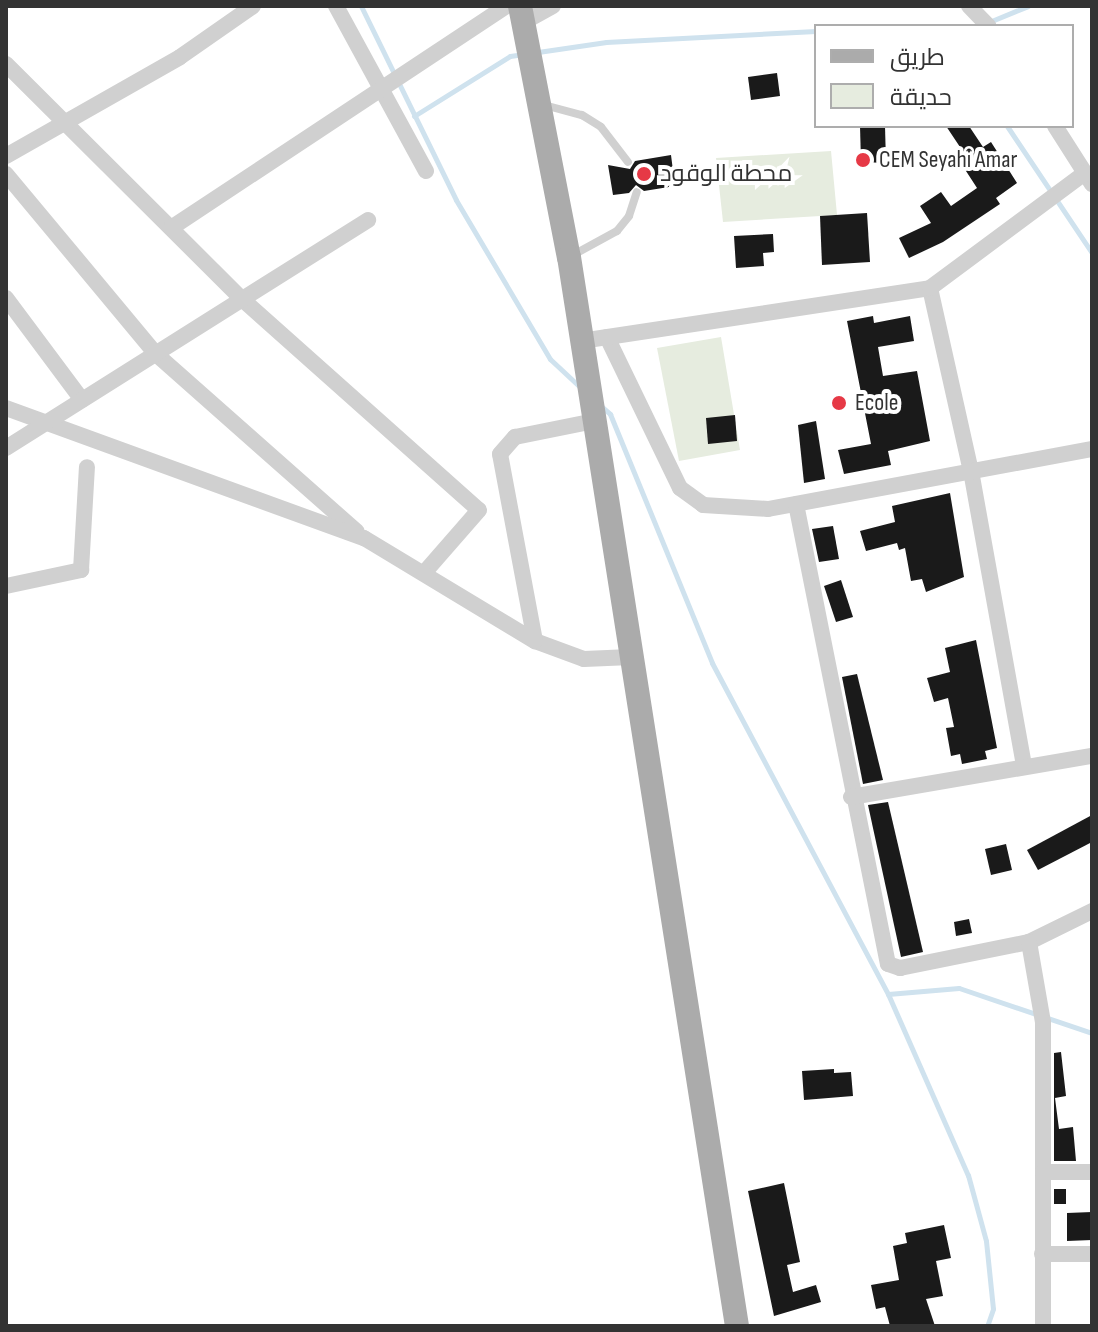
<!DOCTYPE html>
<meta charset="utf-8">
<style>
body{margin:0}
#map{position:relative;width:1098px;height:1332px;overflow:hidden;background:#fff;font-family:"Sofia Sans Condensed",Cairo,sans-serif}
div>[style]{position:absolute}
.green>*{inset:0;background:#e6ecdf}
.stream>*{height:5px;margin:-2.5px;padding:0 2.5px;transform-origin:2.5px;border-radius:2.5px;background:#cfe2ee}
.building>*{inset:0;background:#1a1a1a}
.service>*{height:8px;margin:-4px;padding:0 4px;transform-origin:4px;border-radius:4px;background:#d0d0d0}
.minor>*{height:16px;margin:-8px;padding:0 8px;transform-origin:8px;border-radius:8px;background:#d0d0d0}
.primary>*{height:24px;margin:-12px;padding:0 12px;transform-origin:12px;border-radius:12px;background:#ababab}
.dots>*{width:22px;height:22px;translate:-50% -50%;box-sizing:border-box;border:4px solid #fff;border-radius:50%}
span{translate:-50% -50%;white-space:nowrap;text-align:center;line-height:1.15;-webkit-text-stroke:8px #fff;paint-order:stroke}
.poi-label{font-size:24px;color:#333}
.left{translate:0 -50%;text-align:left}
.frame{position:absolute;inset:0;border:8px solid #333;pointer-events:none}
.legend{position:absolute;left:814px;top:24px;width:260px;height:104px;box-sizing:border-box;background:#fff;border:2px solid #adadad;margin:0;padding:10px 14px;list-style:none;font-size:24px;color:#333}
.legend li{display:flex;align-items:center;gap:16px;height:40px}
.legend b{width:40px;border:2px solid #adadad}
</style>
<div id="map">
<div class="green">
<i style="clip-path:polygon(831px 151px,837px 215px,723px 222px,716px 158px)"></i>
<i style="clip-path:polygon(721px 337px,740px 450px,679px 461px,657px 348px)"></i>
</div>
<div class="stream">
<i style="left:361px;top:6px;width:216px;rotate:63.9deg"></i>
<i style="left:456px;top:200px;width:185px;rotate:59.4deg"></i>
<i style="left:550px;top:359px;width:41px;rotate:43deg"></i>
<i style="left:989px;top:22px;width:42px;rotate:-22.3deg"></i>
<i style="left:910px;top:26px;width:20px"></i>
<i style="left:538px;top:52px;width:69px;rotate:-8.4deg"></i>
<i style="left:606px;top:42px;width:210px;rotate:-3deg"></i>
<i style="left:414px;top:116px;width:113px;rotate:-32deg"></i>
<i style="left:510px;top:56px;width:14px;rotate:-8deg"></i>
<i style="left:1007px;top:126px;width:153px;rotate:56.2deg"></i>
<i style="left:602px;top:407px;width:11px;rotate:41deg"></i>
<i style="left:610px;top:414px;width:269px;rotate:67.7deg"></i>
<i style="left:712px;top:663px;width:375px;rotate:62deg"></i>
<i style="left:888px;top:994px;width:198px;rotate:66.2deg"></i>
<i style="left:968px;top:1175px;width:68px;rotate:74.7deg"></i>
<i style="left:986px;top:1241px;width:68px;rotate:84.1deg"></i>
<i style="left:993px;top:1309px;width:18px;rotate:109deg"></i>
<i style="left:888px;top:994px;width:71px;rotate:-4.8deg"></i>
<i style="left:959px;top:988px;width:140px;rotate:18.7deg"></i>
</div>
<div class="building">
<i style="clip-path:polygon(777px 73px,780px 96px,751px 100px,748px 77px)"></i>
<i style="clip-path:polygon(860px 126px,885px 126px,886px 163px,861px 162px)"></i>
<i style="clip-path:polygon(946px 126px,969px 126px,983px 147px,991px 142px,1017px 183px,996px 198px,1000px 204px,943px 242px,909px 258px,899px 238px,931px 223px,920px 206px,941px 192px,951px 206px,977px 188px,955px 154px,962px 150px)"></i>
<i style="clip-path:polygon(671px 155px,675px 186px,644px 191px,636px 185px,629px 193px,613px 195px,608px 165px,630px 169px,635px 161px)"></i>
<i style="clip-path:polygon(867px 213px,870px 262px,822px 265px,820px 216px)"></i>
<i style="clip-path:polygon(773px 234px,774px 252px,763px 253px,764px 266px,736px 268px,734px 236px)"></i>
<i style="clip-path:polygon(873px 316px,874px 323px,910px 316px,914px 341px,878px 347px,883px 376px,917px 371px,930px 441px,888px 451px,891px 465px,844px 474px,838px 450px,871px 444px,847px 321px)"></i>
<i style="clip-path:polygon(735px 415px,737px 441px,708px 444px,706px 418px)"></i>
<i style="clip-path:polygon(816px 421px,825px 479px,804px 483px,798px 425px)"></i>
<i style="clip-path:polygon(950px 493px,964px 577px,926px 592px,922px 579px,911px 581px,905px 548px,899px 550px,897px 543px,866px 551px,860px 531px,895px 522px,892px 506px)"></i>
<i style="clip-path:polygon(833px 526px,839px 559px,819px 562px,812px 529px)"></i>
<i style="clip-path:polygon(841px 580px,853px 617px,836px 622px,824px 586px)"></i>
<i style="clip-path:polygon(976px 640px,997px 748px,985px 751px,987px 759px,962px 764px,960px 754px,951px 756px,946px 728px,954px 727px,948px 698px,934px 702px,927px 678px,950px 672px,945px 648px)"></i>
<i style="clip-path:polygon(857px 674px,883px 780px,863px 784px,842px 677px)"></i>
<i style="clip-path:polygon(888px 802px,923px 952px,901px 957px,868px 805px)"></i>
<i style="clip-path:polygon(1092px 815px,1092px 842px,1038px 870px,1027px 850px)"></i>
<i style="clip-path:polygon(1006px 844px,1012px 870px,991px 875px,985px 849px)"></i>
<i style="clip-path:polygon(969px 919px,972px 933px,956px 936px,954px 922px)"></i>
<i style="clip-path:polygon(1061px 1052px,1066px 1096px,1055px 1098px,1059px 1129px,1073px 1127px,1076px 1161px,1054px 1161px,1054px 1053px)"></i>
<i style="clip-path:polygon(834px 1069px,834px 1073px,851px 1072px,853px 1096px,804px 1100px,802px 1071px)"></i>
<i style="clip-path:polygon(784px 1183px,800px 1262px,787px 1265px,793px 1292px,816px 1285px,821px 1302px,774px 1316px,748px 1191px)"></i>
<i style="clip-path:polygon(1054px 1189px,1066px 1189px,1066px 1204px,1054px 1204px)"></i>
<i style="clip-path:polygon(1092px 1212px,1092px 1240px,1067px 1241px,1067px 1213px)"></i>
<i style="clip-path:polygon(944px 1225px,951px 1258px,936px 1261px,943px 1296px,926px 1299px,935px 1326px,890px 1326px,885px 1307px,876px 1309px,871px 1285px,899px 1280px,893px 1246px,907px 1243px,905px 1233px)"></i>
</div>
<div class="service">
<i style="left:544px;top:105px;width:39px;rotate:15deg"></i>
<i style="left:582px;top:115px;width:22px;rotate:32deg"></i>
<i style="left:601px;top:127px;width:44px;rotate:52.4deg"></i>
<i style="left:573px;top:255px;width:50px;rotate:-28.6deg"></i>
<i style="left:617px;top:231px;width:19px;rotate:-51deg"></i>
<i style="left:629px;top:216px;width:25px;rotate:-72deg"></i>
</div>
<div class="minor">
<i style="left:336px;top:6px;width:188px;rotate:61.4deg"></i>
<i style="left:969px;top:6px;width:28px;rotate:46deg"></i>
<i style="left:524px;top:22px;width:33px;rotate:-29deg"></i>
<i style="left:6px;top:64px;width:333px;rotate:44.9deg"></i>
<i style="left:242px;top:299px;width:317px;rotate:41.7deg"></i>
<i style="left:479px;top:510px;width:82px;rotate:131.1deg"></i>
<i style="left:1055px;top:126px;width:69px;rotate:57.5deg"></i>
<i style="left:6px;top:156px;width:200px;rotate:-29.6deg"></i>
<i style="left:180px;top:57px;width:89px;rotate:-34.9deg"></i>
<i style="left:6px;top:174px;width:234px;rotate:50.2deg"></i>
<i style="left:156px;top:354px;width:268px;rotate:41.5deg"></i>
<i style="left:171px;top:228px;width:402px;rotate:-33.5deg"></i>
<i style="left:930px;top:288px;width:188px;rotate:77.4deg"></i>
<i style="left:971px;top:471px;width:299px;rotate:79.8deg"></i>
<i style="left:6px;top:298px;width:127px;rotate:53.3deg"></i>
<i style="left:607px;top:337px;width:168px;rotate:64.2deg"></i>
<i style="left:680px;top:488px;width:29px;rotate:36deg"></i>
<i style="left:703px;top:505px;width:65px;rotate:3.5deg"></i>
<i style="left:768px;top:509px;width:330px;rotate:-10.5deg"></i>
<i style="left:581px;top:341px;width:353px;rotate:-8.6deg"></i>
<i style="left:930px;top:288px;width:193px;rotate:-36.6deg"></i>
<i style="left:6px;top:408px;width:381px;rotate:20deg"></i>
<i style="left:364px;top:538px;width:200px;rotate:31.1deg"></i>
<i style="left:535px;top:641px;width:52px;rotate:20.2deg"></i>
<i style="left:584px;top:659px;width:47px;rotate:-2.4deg"></i>
<i style="left:6px;top:448px;width:428px;rotate:-32.2deg"></i>
<i style="left:796px;top:504px;width:469px;rotate:78.7deg"></i>
<i style="left:888px;top:964px;width:13px;rotate:18deg"></i>
<i style="left:900px;top:968px;width:132px;rotate:-11.4deg"></i>
<i style="left:1029px;top:942px;width:70px;rotate:-26.2deg"></i>
<i style="left:6px;top:586px;width:77px;rotate:-12deg"></i>
<i style="left:81px;top:570px;width:103px;rotate:-86.7deg"></i>
<i style="left:535px;top:641px;width:190px;rotate:-100.6deg"></i>
<i style="left:500px;top:454px;width:23px;rotate:-49deg"></i>
<i style="left:515px;top:437px;width:81px;rotate:-11.4deg"></i>
<i style="left:851px;top:797px;width:244px;rotate:-9.7deg"></i>
<i style="left:1029px;top:942px;width:81px;rotate:80.1deg"></i>
<i style="left:1043px;top:1022px;width:304px;rotate:90deg"></i>
<i style="left:1043px;top:1172px;width:49px"></i>
<i style="left:1042px;top:1254px;width:50px"></i>
</div>
<div class="primary">
<i style="left:520px;top:6px;width:256px;rotate:79deg"></i>
<i style="left:569px;top:257px;width:1082px;rotate:81.07deg"></i>
</div>
<div class="dots">
<i style="left:863px;top:160px;background:#e63946"></i>
<i style="left:644px;top:174px;background:#e63946"></i>
<i style="left:839px;top:403px;background:#e63946"></i>
</div>
<div class="poi-label">
<span class="left" style="left:879px;top:160px">CEM Seyahi Amar</span>
<span class="left" style="left:660px;top:174px">محطة الوقود</span>
<span class="left" style="left:855px;top:403px">Ecole</span>
</div>
<div class="frame"></div>
<ul class="legend">
<li><b style="height:10px;background:#ababab"></b>طريق</li>
<li><b style="height:22px;background:#e6ecdf"></b>حديقة</li>
</ul>
</div>
